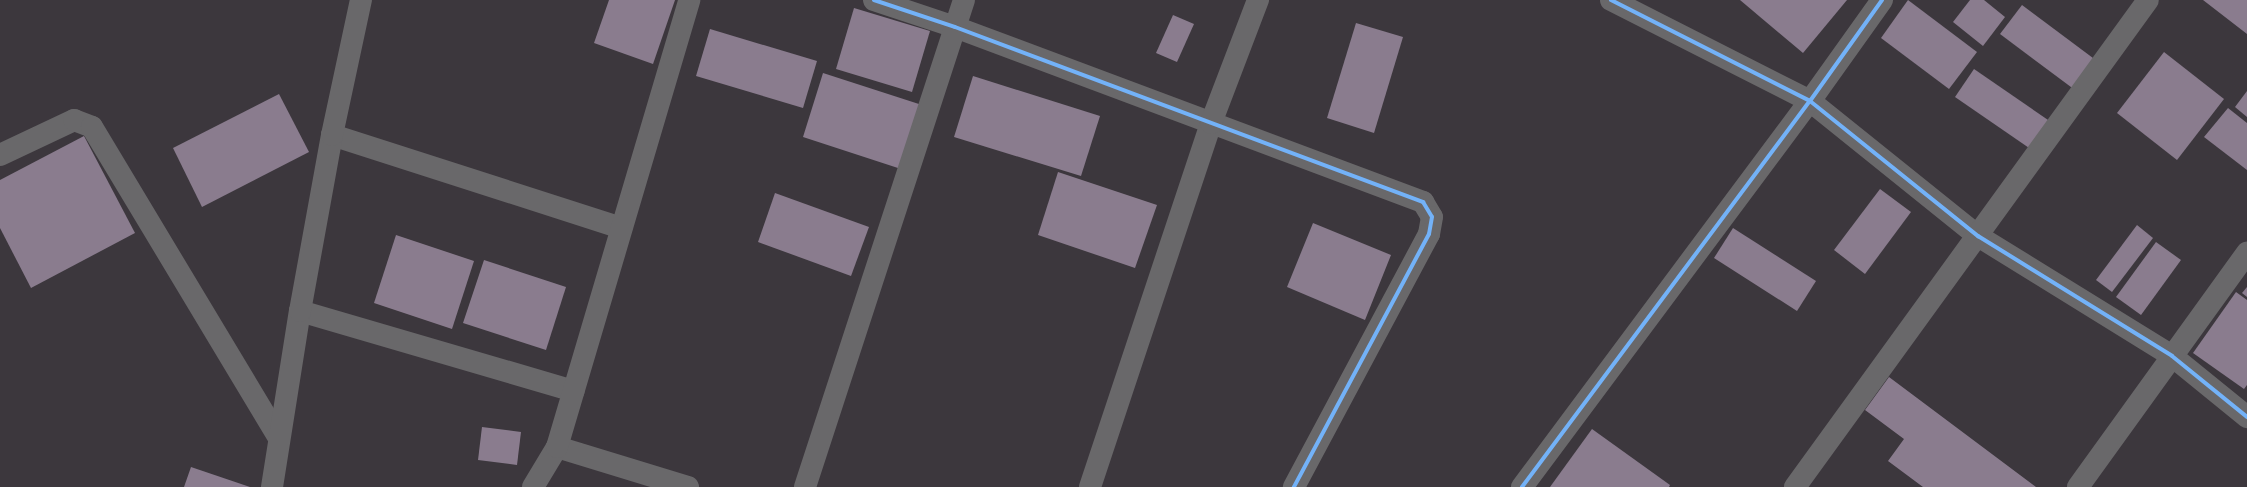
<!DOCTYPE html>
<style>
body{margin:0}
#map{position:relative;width:2247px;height:487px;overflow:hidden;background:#3c373d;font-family:Rubik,sans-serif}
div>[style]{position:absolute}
.building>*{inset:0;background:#8a7c8e}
.minor>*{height:22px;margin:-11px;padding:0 11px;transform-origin:11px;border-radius:11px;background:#69686a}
.cycleway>*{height:4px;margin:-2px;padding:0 2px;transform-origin:2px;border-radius:2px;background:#73b2f8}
span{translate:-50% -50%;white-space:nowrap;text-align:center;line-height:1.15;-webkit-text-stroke:4px #332a35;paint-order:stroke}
</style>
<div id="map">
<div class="building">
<i style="clip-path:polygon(609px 0,675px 0,653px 64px,594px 43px)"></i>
<i style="clip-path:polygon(1740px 0,1847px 0,1803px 53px)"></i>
<i style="clip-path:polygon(1908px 0,1977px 52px,1949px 89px,1881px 38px)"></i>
<i style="clip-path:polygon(1970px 0,1984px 0,2005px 17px,1983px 46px,1953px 22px)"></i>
<i style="clip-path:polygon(2203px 0,2247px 0,2247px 34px)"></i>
<i style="clip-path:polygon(2022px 5px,2101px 64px,2079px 93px,2000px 34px)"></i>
<i style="clip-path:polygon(854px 8px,930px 31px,912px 92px,836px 69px)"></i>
<i style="clip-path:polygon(1173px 15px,1194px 24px,1177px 62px,1156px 53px)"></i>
<i style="clip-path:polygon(1356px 23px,1403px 37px,1374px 133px,1327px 118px)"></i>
<i style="clip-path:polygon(710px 29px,817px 61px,803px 108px,696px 76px)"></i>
<i style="clip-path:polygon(2164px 52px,2224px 99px,2177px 160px,2117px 113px)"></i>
<i style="clip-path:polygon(1974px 69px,2051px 122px,2032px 150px,1955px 97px)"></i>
<i style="clip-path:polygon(823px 73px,922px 105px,901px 169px,803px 137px)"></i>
<i style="clip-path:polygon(973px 76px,1100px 116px,1081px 176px,954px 137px)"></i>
<i style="clip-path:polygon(2247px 91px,2247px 117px,2235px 107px)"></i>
<i style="clip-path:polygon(279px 94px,309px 152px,202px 207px,173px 148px)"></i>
<i style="clip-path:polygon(2228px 108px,2247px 123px,2247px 170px,2204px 137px)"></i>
<i style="clip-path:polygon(84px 136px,135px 233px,31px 288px,0 228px,0 180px)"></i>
<i style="clip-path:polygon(1058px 172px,1157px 205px,1135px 268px,1038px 235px)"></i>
<i style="clip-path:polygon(1880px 189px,1911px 212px,1865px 274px,1834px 250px)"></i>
<i style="clip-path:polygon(775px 193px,869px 227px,851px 276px,758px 242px)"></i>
<i style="clip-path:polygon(1313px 223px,1391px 255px,1365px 320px,1287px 287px)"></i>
<i style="clip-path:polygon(2137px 225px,2153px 238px,2112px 292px,2096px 280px)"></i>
<i style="clip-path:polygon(1733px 228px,1816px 281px,1797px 311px,1714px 258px)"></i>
<i style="clip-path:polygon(396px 235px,474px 261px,452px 329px,374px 303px)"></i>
<i style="clip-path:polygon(2156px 242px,2181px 260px,2141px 315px,2116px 297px)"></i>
<i style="clip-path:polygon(484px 260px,566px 287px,546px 350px,463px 323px)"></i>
<i style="clip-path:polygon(2247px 287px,2247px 297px,2242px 293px)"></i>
<i style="clip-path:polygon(2236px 292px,2247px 300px,2247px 385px,2244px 389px,2193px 353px)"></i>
<i style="clip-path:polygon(1889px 377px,2036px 487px,1923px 487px,1888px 461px,1904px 439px,1865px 410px)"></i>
<i style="clip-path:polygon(482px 427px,521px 432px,517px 465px,478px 460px)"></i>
<i style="clip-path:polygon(1592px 429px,1670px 485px,1669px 487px,1550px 487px)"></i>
<i style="clip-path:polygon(191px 467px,250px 487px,184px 487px)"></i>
</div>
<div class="minor">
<i style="left:874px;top:0;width:85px;rotate:18.4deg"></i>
<i style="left:955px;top:27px;width:500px;rotate:20.5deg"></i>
<i style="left:1423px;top:202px;width:17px;rotate:59deg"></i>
<i style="left:1432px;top:217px;width:17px;rotate:100deg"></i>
<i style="left:1429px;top:234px;width:287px;rotate:118.1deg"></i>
<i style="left:1611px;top:0;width:223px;rotate:26.9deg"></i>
<i style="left:1810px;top:101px;width:216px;rotate:38.8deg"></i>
<i style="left:1978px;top:236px;width:228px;rotate:31.7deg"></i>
<i style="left:2172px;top:356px;width:97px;rotate:39.1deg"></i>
<i style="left:332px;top:135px;width:304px;rotate:17.8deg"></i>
<i style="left:0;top:155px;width:82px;rotate:-25.3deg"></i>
<i style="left:74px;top:120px;width:19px;rotate:21deg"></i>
<i style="left:92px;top:127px;width:363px;rotate:59deg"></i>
<i style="left:300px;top:311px;width:285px;rotate:16.3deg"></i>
<i style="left:557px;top:447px;width:137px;rotate:17deg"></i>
<i style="left:272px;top:487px;width:178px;rotate:-81deg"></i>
<i style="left:300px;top:311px;width:179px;rotate:-79.7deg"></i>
<i style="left:332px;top:135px;width:138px;rotate:-77.9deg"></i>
<i style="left:533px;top:487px;width:47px;rotate:-59deg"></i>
<i style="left:557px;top:447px;width:466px;rotate:-73.5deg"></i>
<i style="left:805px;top:487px;width:512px;rotate:-71.92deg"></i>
<i style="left:1090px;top:487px;width:384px;rotate:-71.6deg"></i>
<i style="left:1211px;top:123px;width:132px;rotate:-69.1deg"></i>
<i style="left:1522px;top:487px;width:482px;rotate:-53.3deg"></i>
<i style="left:1810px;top:101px;width:124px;rotate:-54.5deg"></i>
<i style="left:1795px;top:487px;width:601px;rotate:-54.06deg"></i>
<i style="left:2078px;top:487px;width:289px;rotate:-54.2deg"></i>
</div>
<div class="cycleway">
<i style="left:874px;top:0;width:85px;rotate:18.4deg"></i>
<i style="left:955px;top:27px;width:500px;rotate:20.5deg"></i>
<i style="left:1423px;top:202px;width:17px;rotate:59deg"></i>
<i style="left:1432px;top:217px;width:17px;rotate:100deg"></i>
<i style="left:1429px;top:234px;width:287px;rotate:118.1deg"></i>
<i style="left:1611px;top:0;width:223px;rotate:26.9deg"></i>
<i style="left:1810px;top:101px;width:216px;rotate:38.8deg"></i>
<i style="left:1978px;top:236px;width:228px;rotate:31.7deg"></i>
<i style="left:2172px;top:356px;width:97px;rotate:39.1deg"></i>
<i style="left:1522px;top:487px;width:482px;rotate:-53.3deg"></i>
<i style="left:1810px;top:101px;width:124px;rotate:-54.5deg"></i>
</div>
</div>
